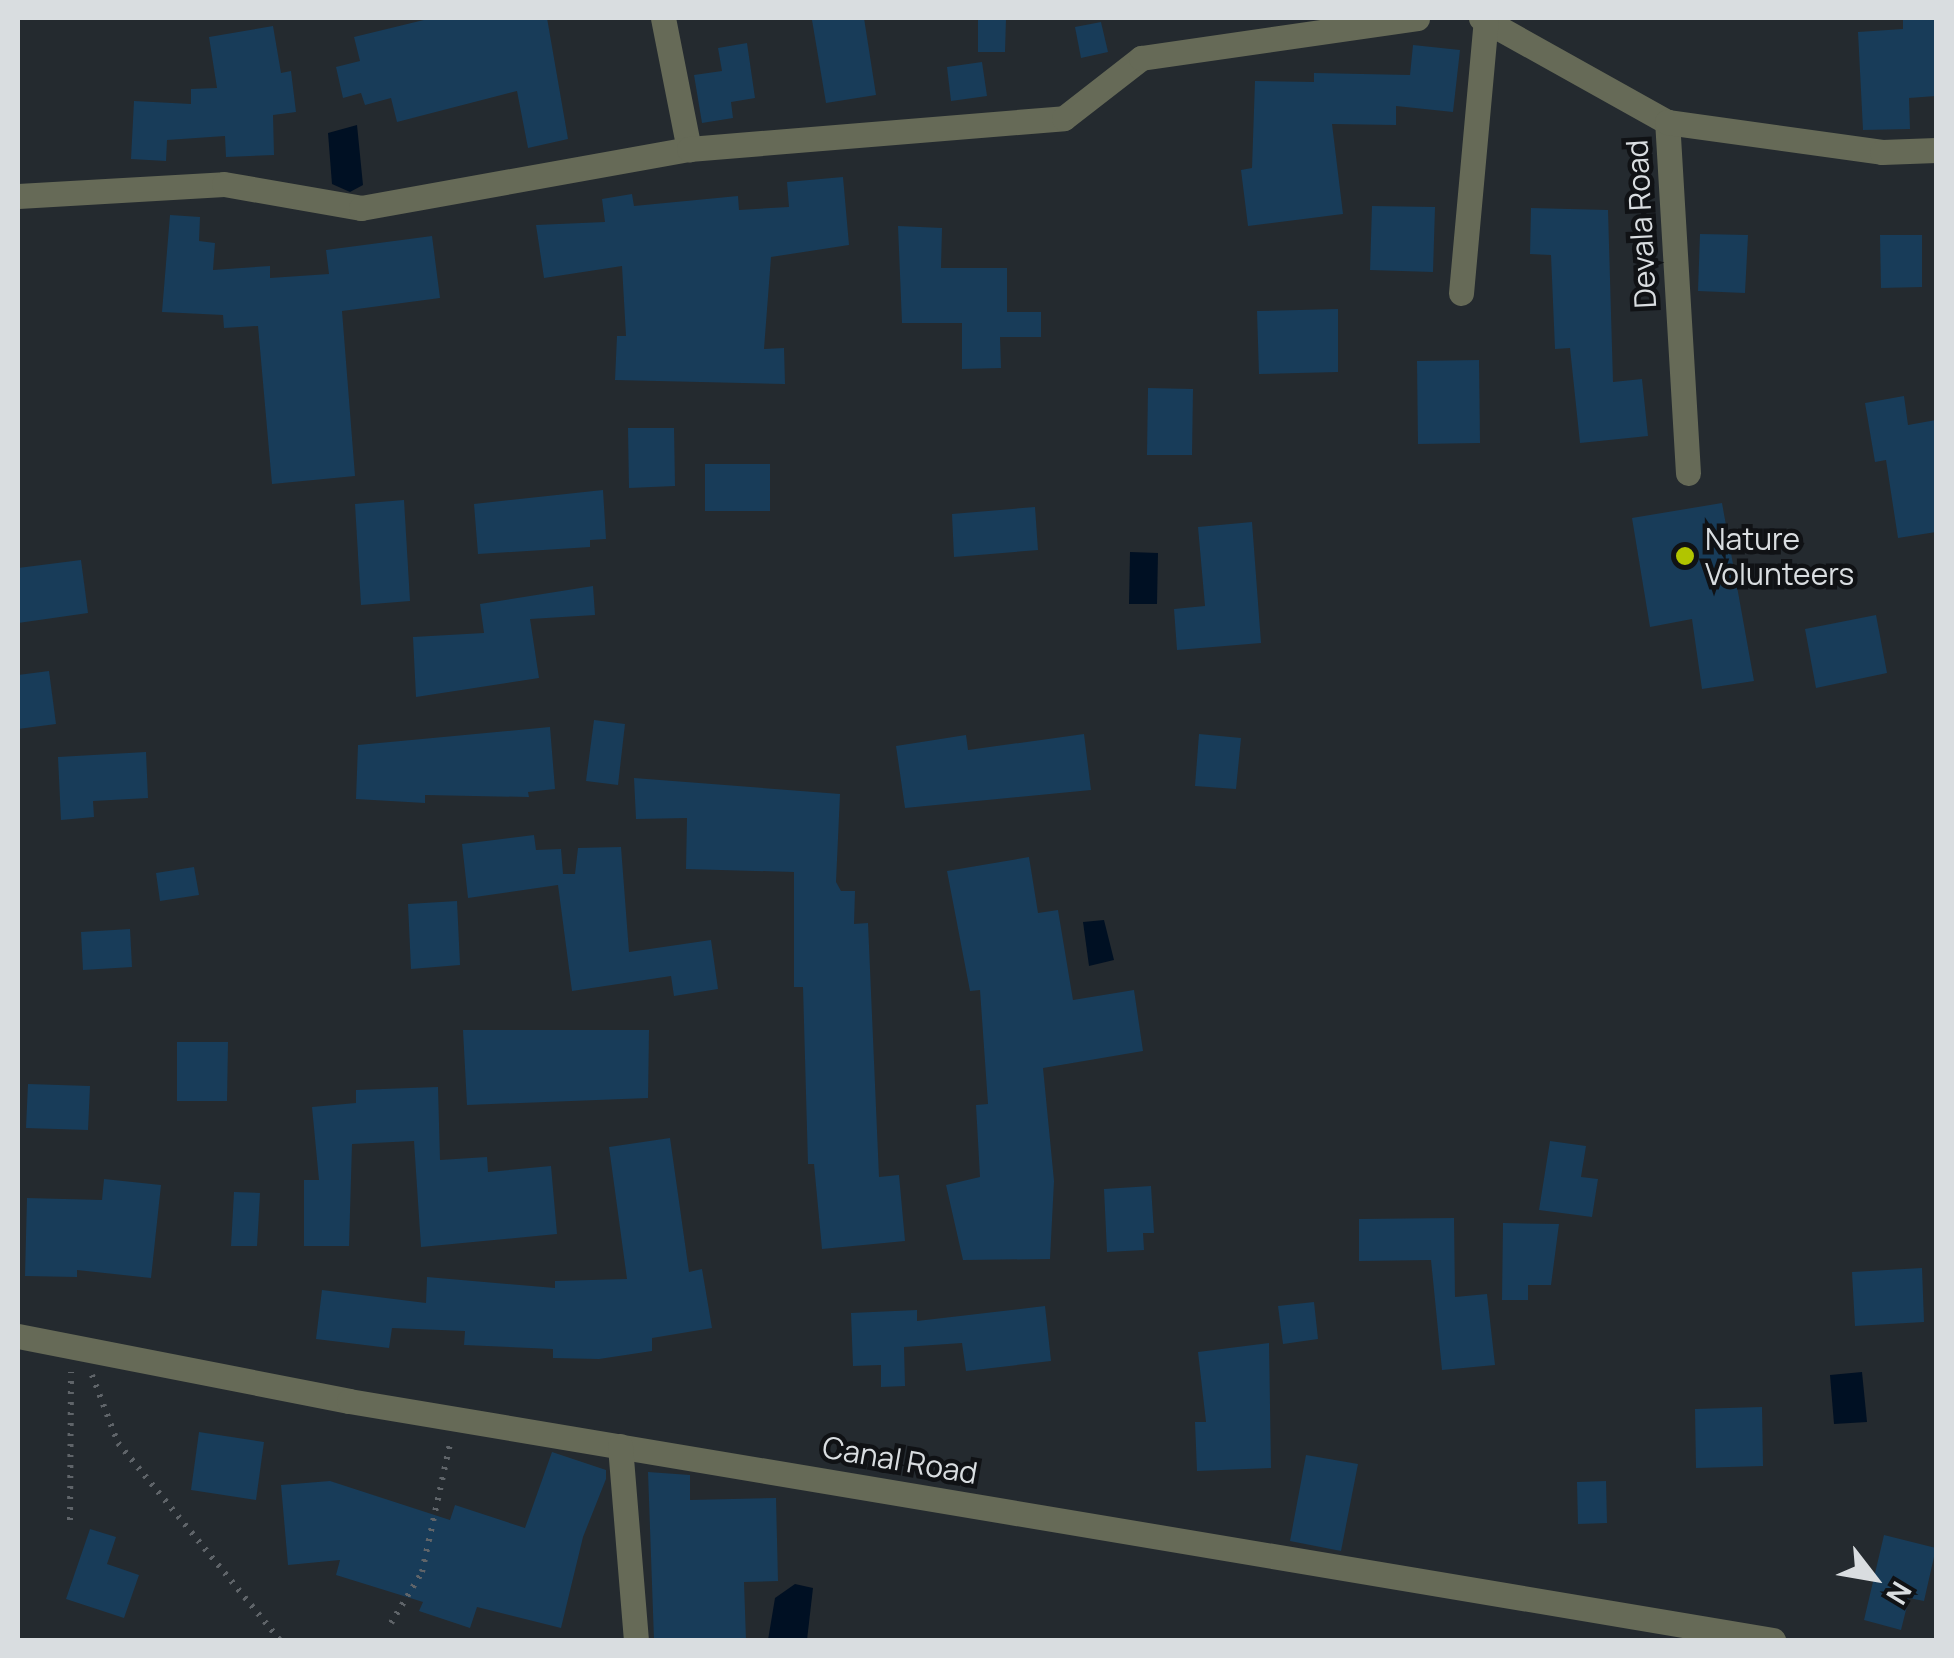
<!DOCTYPE html>
<style>
body{margin:0}
#map{position:relative;width:1954px;height:1658px;overflow:hidden;background:#242a2f;font-family:Manrope,sans-serif}
div>[style]{position:absolute}
.water>*{inset:0;background:#001023}
.building>*{inset:0;background:#183c59}
.path>*{height:6px;margin-top:-3px;transform-origin:0;background:repeating-linear-gradient(90deg,#5f6469 0 2.5px,transparent 0 10.5px)}
.minor>*{height:25px;margin:-12.5px;padding:0 12.5px;transform-origin:12.5px;border-radius:12.5px;background:#666a57}
.dots>*{width:28px;height:28px;translate:-50% -50%;box-sizing:border-box;border:5px solid #101215;border-radius:50%}
span{translate:-50% -50%;white-space:nowrap;text-align:center;line-height:1.15;-webkit-text-stroke:9px #101215;paint-order:stroke}
.street-label{font-size:30px;color:#d9dde0}
.poi-label{font-size:30px;color:#d9dde0}
.left{translate:0 -50%;text-align:left}
.frame{position:absolute;inset:0;border:20px solid #d9dde0;pointer-events:none}
.north{position:absolute;left:1824px;top:1528px;width:100px;height:100px;-webkit-text-stroke:8px #101215;paint-order:stroke;rotate:121deg;font-size:28px;font-weight:700;line-height:40px;text-align:center;color:#d9dde0}
.north::after{content:'';display:block;margin:auto;width:35px;height:45px;background:#d9dde0;clip-path:polygon(50% 0,100% 100%,50% 72%,0 100%)}
</style>
<div id="map">
<div class="water">
<i style="clip-path:polygon(357px 125px,363px 185px,350px 192px,332px 184px,328px 133px)"></i>
<i style="clip-path:polygon(1130px 552px,1158px 553px,1157px 604px,1129px 604px)"></i>
<i style="clip-path:polygon(1104px 920px,1114px 960px,1089px 966px,1083px 922px)"></i>
<i style="clip-path:polygon(1862px 1372px,1867px 1422px,1834px 1424px,1830px 1375px)"></i>
<i style="clip-path:polygon(795px 1584px,813px 1588px,807px 1640px,768px 1640px,775px 1598px)"></i>
</div>
<div class="building">
<i style="clip-path:polygon(432px 18px,547px 18px,568px 139px,528px 148px,517px 91px,397px 122px,391px 98px,365px 105px,361px 93px,343px 98px,336px 67px,360px 61px,354px 37px)"></i>
<i style="clip-path:polygon(826px 18px,864px 18px,876px 95px,826px 103px,812px 20px)"></i>
<i style="clip-path:polygon(978px 18px,1006px 18px,1005px 52px,978px 52px)"></i>
<i style="clip-path:polygon(1903px 18px,1936px 18px,1936px 96px,1909px 98px,1910px 129px,1863px 130px,1858px 32px,1903px 29px)"></i>
<i style="clip-path:polygon(1101px 22px,1108px 52px,1081px 58px,1075px 27px)"></i>
<i style="clip-path:polygon(273px 26px,281px 73px,291px 71px,296px 112px,273px 115px,274px 155px,226px 157px,225px 136px,167px 140px,166px 161px,131px 159px,134px 101px,191px 104px,191px 89px,217px 88px,209px 37px)"></i>
<i style="clip-path:polygon(747px 43px,755px 98px,731px 102px,733px 118px,702px 123px,694px 75px,722px 71px,718px 48px)"></i>
<i style="clip-path:polygon(1413px 45px,1460px 50px,1453px 112px,1396px 106px,1396px 125px,1332px 124px,1343px 214px,1248px 226px,1241px 170px,1252px 168px,1255px 81px,1314px 82px,1314px 73px,1410px 75px)"></i>
<i style="clip-path:polygon(982px 62px,987px 96px,951px 101px,947px 67px)"></i>
<i style="clip-path:polygon(843px 177px,849px 245px,771px 257px,764px 349px,784px 348px,785px 384px,615px 380px,617px 336px,626px 336px,622px 266px,544px 278px,536px 225px,605px 222px,602px 199px,632px 194px,634px 206px,738px 196px,739px 210px,789px 207px,787px 182px)"></i>
<i style="clip-path:polygon(1372px 206px,1435px 207px,1433px 272px,1370px 270px)"></i>
<i style="clip-path:polygon(1531px 208px,1608px 210px,1613px 382px,1642px 379px,1648px 436px,1580px 443px,1570px 348px,1555px 349px,1551px 255px,1530px 254px)"></i>
<i style="clip-path:polygon(170px 215px,200px 217px,199px 241px,215px 243px,213px 270px,270px 266px,270px 278px,329px 274px,326px 250px,432px 236px,440px 298px,342px 311px,355px 476px,272px 484px,258px 326px,224px 328px,223px 315px,162px 312px)"></i>
<i style="clip-path:polygon(898px 226px,942px 228px,941px 268px,1007px 268px,1007px 312px,1041px 312px,1041px 337px,1000px 337px,1001px 368px,962px 369px,962px 323px,902px 323px)"></i>
<i style="clip-path:polygon(1700px 234px,1748px 235px,1745px 293px,1698px 291px)"></i>
<i style="clip-path:polygon(1880px 235px,1922px 235px,1922px 287px,1881px 288px)"></i>
<i style="clip-path:polygon(1338px 309px,1338px 372px,1259px 374px,1257px 311px)"></i>
<i style="clip-path:polygon(1479px 360px,1480px 443px,1418px 444px,1417px 361px)"></i>
<i style="clip-path:polygon(1148px 388px,1193px 389px,1192px 455px,1147px 455px)"></i>
<i style="clip-path:polygon(1904px 396px,1908px 425px,1936px 420px,1936px 532px,1898px 538px,1886px 460px,1875px 462px,1865px 403px)"></i>
<i style="clip-path:polygon(628px 428px,674px 428px,675px 486px,629px 488px)"></i>
<i style="clip-path:polygon(705px 464px,770px 464px,770px 511px,705px 511px)"></i>
<i style="clip-path:polygon(603px 490px,606px 539px,590px 540px,590px 547px,478px 554px,474px 504px)"></i>
<i style="clip-path:polygon(404px 500px,410px 601px,361px 605px,355px 504px)"></i>
<i style="clip-path:polygon(1722px 503px,1754px 681px,1702px 689px,1692px 619px,1650px 627px,1632px 518px)"></i>
<i style="clip-path:polygon(1035px 507px,1038px 550px,954px 557px,952px 514px)"></i>
<i style="clip-path:polygon(1252px 522px,1261px 643px,1177px 650px,1174px 609px,1205px 606px,1198px 527px)"></i>
<i style="clip-path:polygon(81px 560px,88px 613px,18px 623px,18px 568px)"></i>
<i style="clip-path:polygon(593px 586px,595px 615px,530px 619px,539px 678px,416px 697px,413px 637px,484px 633px,480px 604px)"></i>
<i style="clip-path:polygon(1876px 615px,1887px 673px,1816px 688px,1805px 629px)"></i>
<i style="clip-path:polygon(49px 671px,56px 724px,18px 729px,18px 675px)"></i>
<i style="clip-path:polygon(594px 720px,625px 724px,618px 785px,586px 781px)"></i>
<i style="clip-path:polygon(550px 727px,555px 789px,528px 792px,529px 797px,425px 795px,425px 803px,356px 799px,358px 745px)"></i>
<i style="clip-path:polygon(1084px 734px,1091px 790px,905px 808px,896px 746px,966px 735px,968px 750px)"></i>
<i style="clip-path:polygon(1199px 734px,1241px 738px,1236px 789px,1195px 786px)"></i>
<i style="clip-path:polygon(146px 752px,148px 798px,93px 801px,94px 817px,61px 820px,58px 757px)"></i>
<i style="clip-path:polygon(634px 778px,840px 794px,836px 882px,841px 891px,855px 891px,854px 924px,868px 923px,879px 1177px,899px 1175px,905px 1241px,822px 1249px,814px 1164px,808px 1164px,803px 987px,794px 987px,794px 872px,686px 869px,687px 818px,636px 819px)"></i>
<i style="clip-path:polygon(534px 835px,536px 850px,561px 849px,563px 874px,575px 874px,578px 848px,621px 847px,629px 952px,711px 940px,718px 989px,674px 996px,671px 976px,572px 991px,558px 885px,468px 898px,462px 844px)"></i>
<i style="clip-path:polygon(1029px 857px,1038px 913px,1058px 910px,1073px 1000px,1134px 990px,1143px 1051px,1043px 1068px,1054px 1181px,1050px 1259px,963px 1260px,946px 1185px,980px 1177px,976px 1105px,988px 1104px,980px 990px,970px 991px,947px 871px)"></i>
<i style="clip-path:polygon(194px 867px,199px 895px,160px 901px,156px 873px)"></i>
<i style="clip-path:polygon(457px 901px,460px 965px,411px 969px,408px 904px)"></i>
<i style="clip-path:polygon(130px 929px,132px 967px,83px 970px,81px 932px)"></i>
<i style="clip-path:polygon(463px 1030px,649px 1030px,648px 1098px,467px 1105px)"></i>
<i style="clip-path:polygon(177px 1042px,228px 1042px,227px 1101px,177px 1101px)"></i>
<i style="clip-path:polygon(28px 1084px,90px 1086px,88px 1130px,26px 1128px)"></i>
<i style="clip-path:polygon(438px 1087px,440px 1160px,487px 1157px,488px 1172px,551px 1166px,557px 1234px,421px 1247px,414px 1141px,352px 1144px,349px 1246px,304px 1246px,304px 1180px,319px 1180px,312px 1107px,356px 1103px,356px 1090px)"></i>
<i style="clip-path:polygon(670px 1138px,689px 1272px,702px 1269px,712px 1328px,652px 1338px,652px 1351px,599px 1359px,553px 1358px,553px 1349px,464px 1345px,465px 1331px,392px 1328px,389px 1348px,316px 1339px,322px 1290px,426px 1303px,427px 1277px,555px 1288px,555px 1281px,627px 1279px,609px 1147px)"></i>
<i style="clip-path:polygon(1550px 1141px,1586px 1146px,1581px 1177px,1598px 1179px,1592px 1217px,1539px 1210px)"></i>
<i style="clip-path:polygon(104px 1179px,161px 1185px,151px 1278px,77px 1270px,77px 1277px,25px 1276px,27px 1198px,102px 1200px)"></i>
<i style="clip-path:polygon(1151px 1186px,1154px 1233px,1143px 1233px,1144px 1250px,1107px 1252px,1104px 1189px)"></i>
<i style="clip-path:polygon(234px 1192px,260px 1193px,257px 1246px,231px 1246px)"></i>
<i style="clip-path:polygon(1454px 1218px,1455px 1297px,1487px 1294px,1495px 1365px,1442px 1370px,1431px 1260px,1359px 1261px,1359px 1219px)"></i>
<i style="clip-path:polygon(1503px 1223px,1559px 1224px,1551px 1285px,1528px 1285px,1528px 1300px,1502px 1300px)"></i>
<i style="clip-path:polygon(1922px 1268px,1924px 1322px,1855px 1326px,1852px 1272px)"></i>
<i style="clip-path:polygon(1314px 1302px,1318px 1339px,1283px 1344px,1278px 1306px)"></i>
<i style="clip-path:polygon(1045px 1306px,1051px 1361px,966px 1371px,962px 1343px,904px 1347px,905px 1386px,881px 1387px,881px 1365px,853px 1366px,851px 1313px,917px 1310px,917px 1321px)"></i>
<i style="clip-path:polygon(1269px 1343px,1271px 1468px,1197px 1471px,1195px 1422px,1206px 1422px,1198px 1352px)"></i>
<i style="clip-path:polygon(1762px 1407px,1763px 1466px,1696px 1468px,1695px 1409px)"></i>
<i style="clip-path:polygon(199px 1432px,264px 1442px,256px 1500px,191px 1490px)"></i>
<i style="clip-path:polygon(552px 1452px,606px 1470px,606px 1479px,583px 1537px,561px 1628px,477px 1607px,470px 1628px,419px 1611px,423px 1602px,336px 1575px,340px 1560px,288px 1565px,281px 1485px,330px 1481px,450px 1520px,455px 1505px,525px 1528px)"></i>
<i style="clip-path:polygon(1306px 1455px,1358px 1464px,1341px 1551px,1290px 1541px)"></i>
<i style="clip-path:polygon(648px 1472px,690px 1475px,690px 1500px,776px 1498px,778px 1581px,744px 1582px,746px 1640px,654px 1640px)"></i>
<i style="clip-path:polygon(1606px 1481px,1607px 1523px,1578px 1524px,1577px 1482px)"></i>
<i style="clip-path:polygon(90px 1529px,116px 1537px,107px 1564px,139px 1575px,124px 1618px,66px 1599px)"></i>
<i style="clip-path:polygon(1884px 1535px,1936px 1548px,1924px 1601px,1909px 1598px,1901px 1630px,1864px 1620px)"></i>
</div>
<div class="path">
<i style="left:92px;top:1375px;width:73px;rotate:69.1deg"></i>
<i style="left:118px;top:1443px;width:255px;rotate:50.6deg"></i>
<i style="left:70px;top:1520px;width:148px;rotate:-89.6deg"></i>
<i style="left:391px;top:1623px;width:60px;rotate:-58.7deg"></i>
<i style="left:422px;top:1572px;width:131px;rotate:-77.7deg"></i>
</div>
<div class="minor">
<i style="left:663px;top:18px;width:134px;rotate:78.8deg"></i>
<i style="left:1481px;top:18px;width:213px;rotate:29.2deg"></i>
<i style="left:18px;top:196px;width:206px;rotate:-3.3deg"></i>
<i style="left:224px;top:184px;width:139px;rotate:9.9deg"></i>
<i style="left:361px;top:208px;width:333px;rotate:-10.2deg"></i>
<i style="left:689px;top:149px;width:376px;rotate:-4.7deg"></i>
<i style="left:1064px;top:118px;width:98px;rotate:-37.9deg"></i>
<i style="left:1141px;top:58px;width:279px;rotate:-8.2deg"></i>
<i style="left:1461px;top:293px;width:274px;rotate:-84.8deg"></i>
<i style="left:1688px;top:473px;width:352px;rotate:-93.4deg"></i>
<i style="left:1667px;top:122px;width:217px;rotate:7.9deg"></i>
<i style="left:1882px;top:152px;width:54px;rotate:-2.1deg"></i>
<i style="left:18px;top:1336px;width:337px;rotate:11.1deg"></i>
<i style="left:349px;top:1401px;width:1444px;rotate:9.53deg"></i>
<i style="left:620px;top:1446px;width:195px;rotate:85.3deg"></i>
</div>
<div class="dots">
<i style="left:1685px;top:556px;background:#b1c500"></i>
</div>
<div class="street-label">
<span style="left:1641px;top:224px;rotate:-93deg">Devala Road</span>
<span style="left:900px;top:1460px;rotate:10deg">Canal Road</span>
</div>
<div class="poi-label">
<span class="left" style="left:1705px;top:556px">Nature<br>Volunteers</span>
</div>
<div class="frame"></div>
<div class="north">N</div>
</div>
